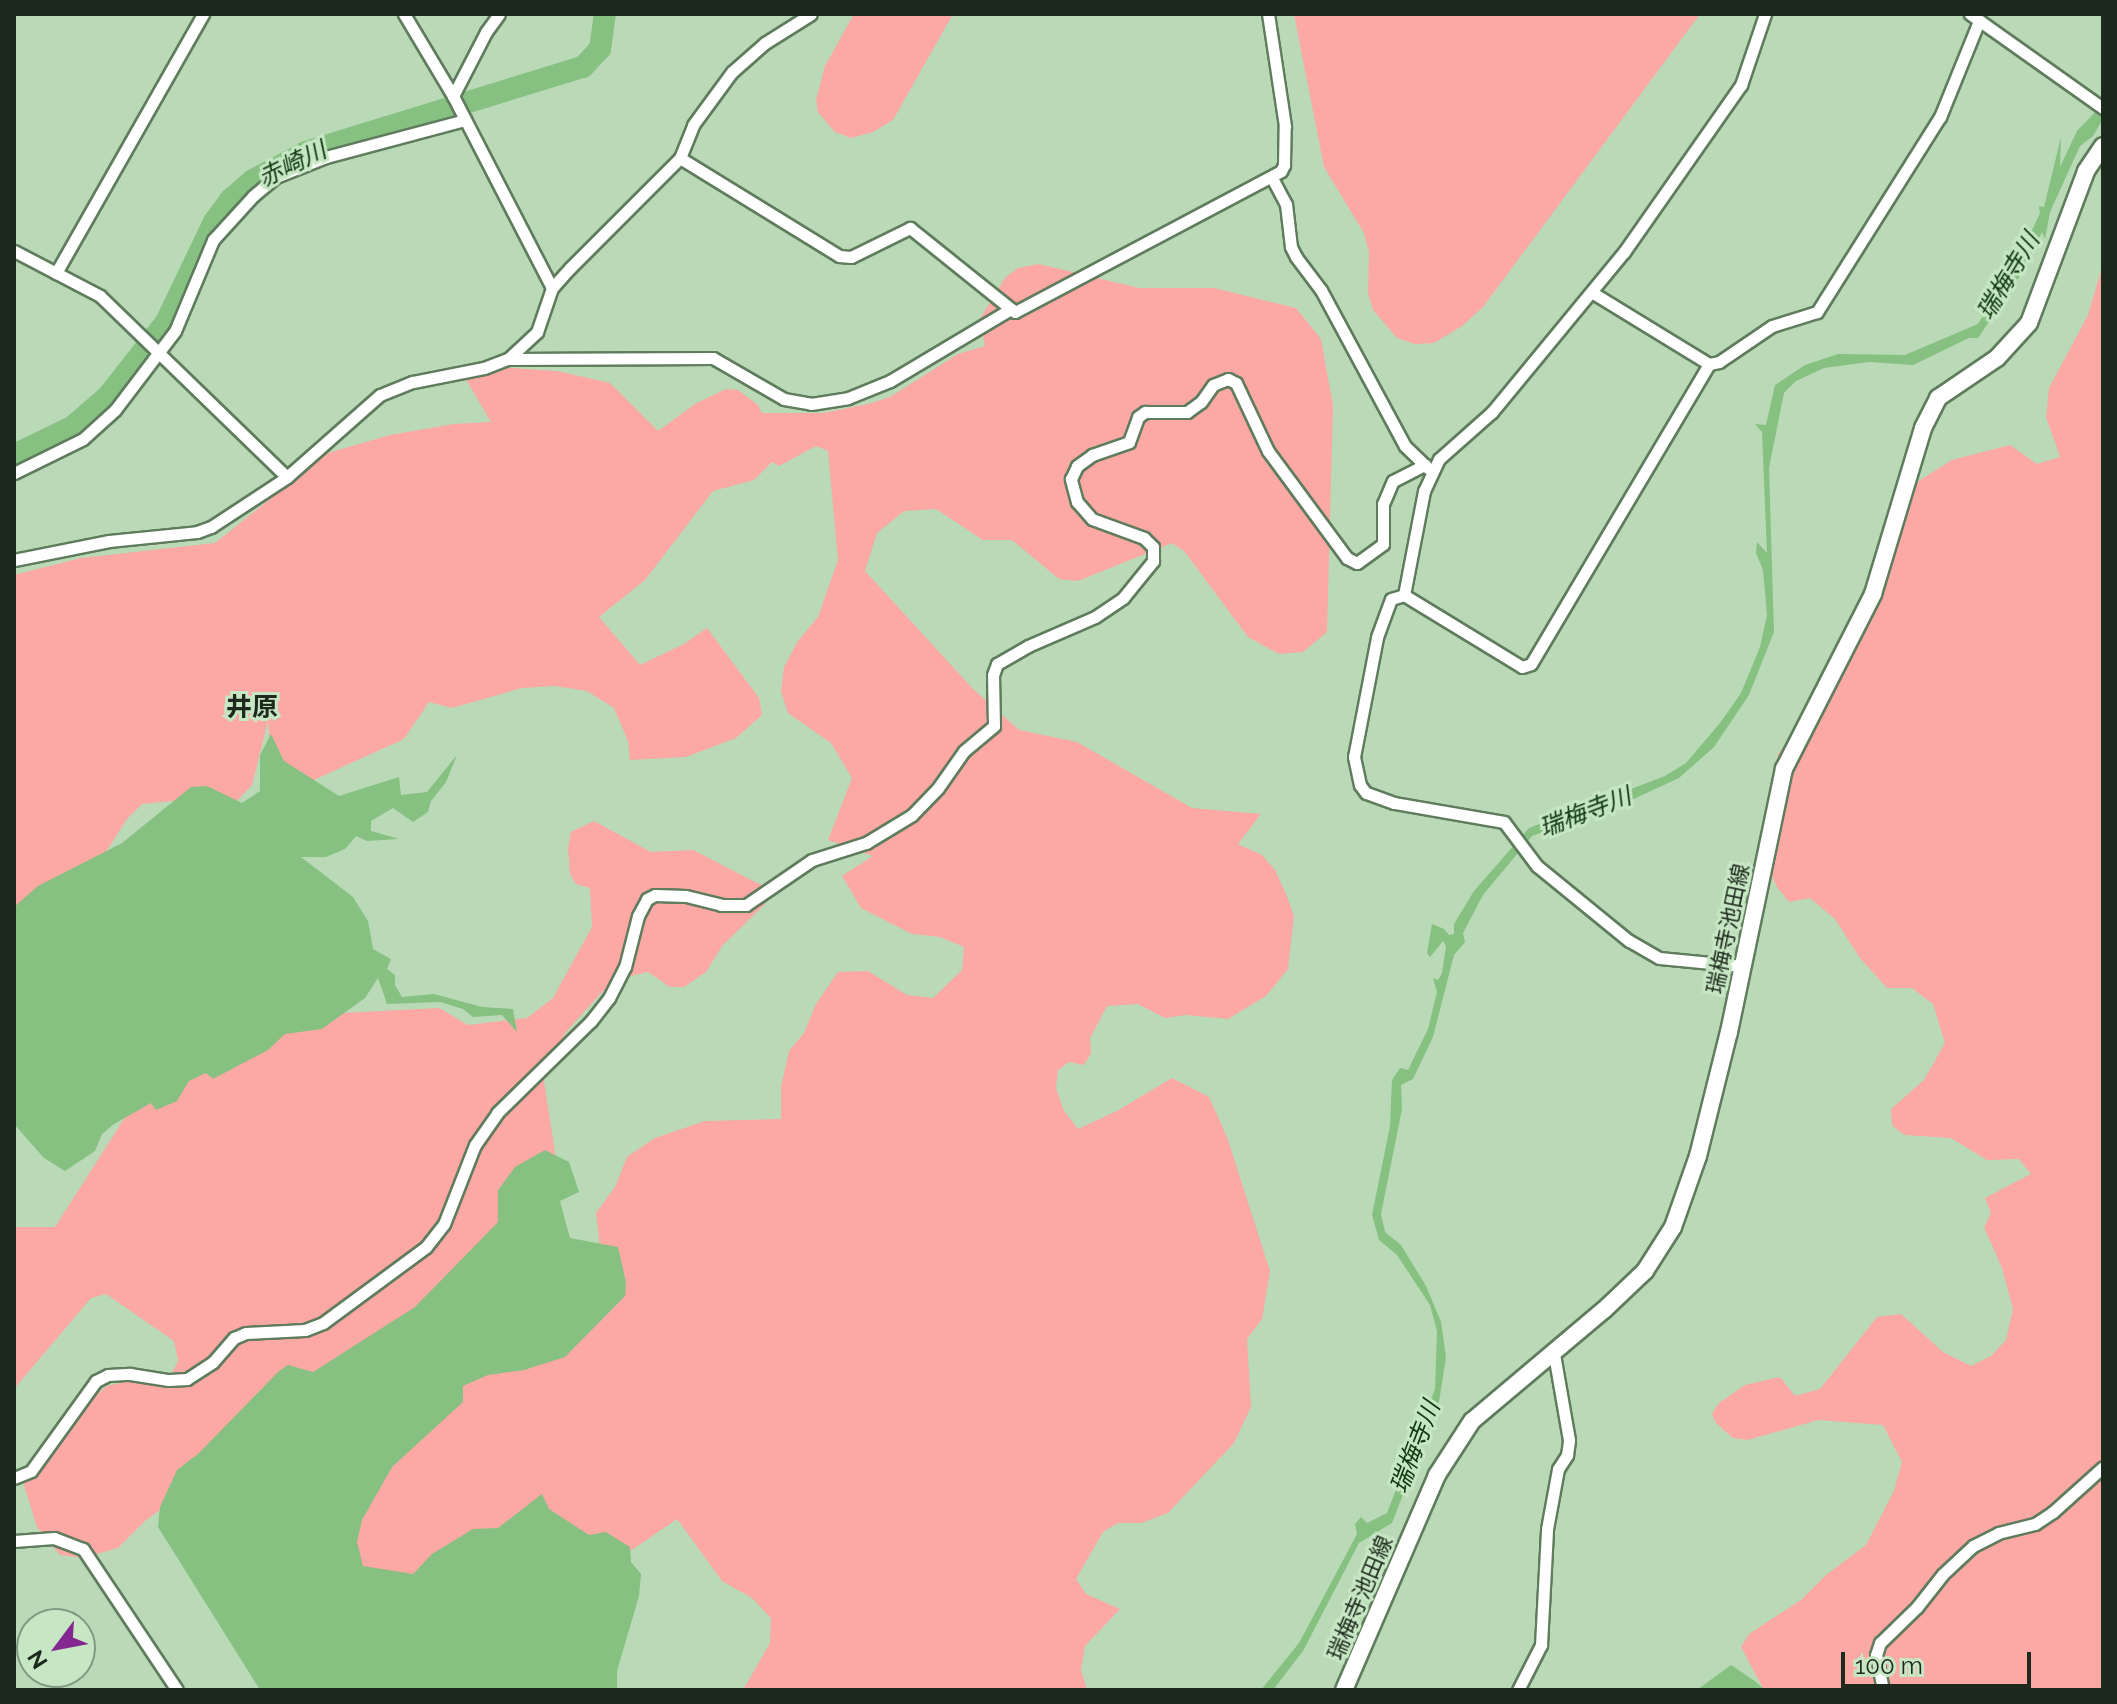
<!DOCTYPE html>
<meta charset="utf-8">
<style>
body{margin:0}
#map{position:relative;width:2117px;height:1704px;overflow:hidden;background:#bad9b7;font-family:Raleway,"Noto Sans JP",sans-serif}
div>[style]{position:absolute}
.green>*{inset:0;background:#fca8a4}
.water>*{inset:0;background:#86c182}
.river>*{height:22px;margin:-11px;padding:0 11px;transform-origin:11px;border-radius:11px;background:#86c182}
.roads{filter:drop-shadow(2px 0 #5f7c5d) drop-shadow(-2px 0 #5f7c5d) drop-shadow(0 2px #5f7c5d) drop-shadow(0 -2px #5f7c5d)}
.street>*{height:11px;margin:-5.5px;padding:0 5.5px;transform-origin:5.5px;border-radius:5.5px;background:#fff}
.secondary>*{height:16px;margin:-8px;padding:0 8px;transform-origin:8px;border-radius:8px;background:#fff}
span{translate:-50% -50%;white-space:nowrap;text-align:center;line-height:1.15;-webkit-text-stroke:6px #c6e6c4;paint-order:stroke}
.street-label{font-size:22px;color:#1d291c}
.water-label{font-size:24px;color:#0f380e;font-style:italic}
.quarter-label{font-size:26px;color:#1d291c;font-weight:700}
.frame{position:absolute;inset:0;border:16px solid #1d291c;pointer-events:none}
.north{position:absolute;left:16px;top:1608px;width:80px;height:80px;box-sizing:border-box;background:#c6e6c4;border:2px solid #829a81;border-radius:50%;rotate:238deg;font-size:22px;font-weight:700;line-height:32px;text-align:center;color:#1d291c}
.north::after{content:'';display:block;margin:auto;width:28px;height:36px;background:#852791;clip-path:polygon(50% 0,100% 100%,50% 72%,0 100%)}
.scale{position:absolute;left:1841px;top:1652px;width:190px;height:36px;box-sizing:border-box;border:4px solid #1d291c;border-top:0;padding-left:10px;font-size:24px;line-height:28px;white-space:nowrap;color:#1d291c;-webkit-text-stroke:6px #c6e6c4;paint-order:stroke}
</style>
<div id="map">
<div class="green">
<i style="clip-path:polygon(854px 14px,953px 14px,893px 120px,873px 132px,851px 138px,835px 132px,818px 112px,816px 100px,825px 66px)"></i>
<i style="clip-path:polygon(1294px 14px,1700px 14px,1483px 307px,1462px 326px,1434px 343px,1415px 344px,1397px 338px,1373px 310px,1368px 293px,1369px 252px,1364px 233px,1324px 167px)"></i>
<i style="clip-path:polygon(1039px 264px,1139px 288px,1214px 288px,1296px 308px,1321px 339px,1333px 405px,1327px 632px,1303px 652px,1279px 654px,1248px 637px,1184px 551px,1172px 543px,1078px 581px,1059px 579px,1012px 540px,983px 540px,936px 509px,904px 511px,877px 533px,865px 571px,973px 689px,1019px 730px,1077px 742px,1192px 808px,1261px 814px,1238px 844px,1262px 855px,1275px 870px,1286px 894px,1294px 916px,1288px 969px,1266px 996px,1228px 1019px,1186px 1015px,1165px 1018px,1138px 1004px,1107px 1006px,1090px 1038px,1091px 1053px,1084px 1065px,1069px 1062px,1058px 1070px,1056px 1088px,1064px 1111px,1078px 1129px,1117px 1111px,1172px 1078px,1209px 1097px,1227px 1137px,1270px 1271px,1262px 1319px,1247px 1339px,1251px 1407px,1234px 1443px,1168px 1513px,1141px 1523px,1118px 1523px,1103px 1532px,1076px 1579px,1086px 1594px,1120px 1609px,1085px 1646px,1081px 1670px,1087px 1690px,743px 1690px,770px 1643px,771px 1618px,752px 1598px,722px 1581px,677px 1519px,610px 1565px,395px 1594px,347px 1568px,346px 1508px,446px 1376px,605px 1290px,596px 1213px,615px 1187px,627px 1157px,655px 1138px,705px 1121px,781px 1119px,781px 1087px,789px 1051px,804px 1033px,816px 1004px,838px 972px,868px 971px,907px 995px,933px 998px,962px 970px,964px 947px,940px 937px,912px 934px,861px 908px,842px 876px,873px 856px,828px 840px,852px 778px,831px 743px,788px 713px,781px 691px,784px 667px,798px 641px,818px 617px,838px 560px,828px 451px,816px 446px,779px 466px,772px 462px,754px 480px,713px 491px,645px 580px,599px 617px,640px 665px,684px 644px,707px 628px,759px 698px,762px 715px,736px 738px,686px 757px,630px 760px,628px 741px,614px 708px,587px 691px,555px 686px,522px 688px,452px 708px,429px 702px,404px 739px,305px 784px,271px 756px,268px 721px,252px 785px,226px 812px,202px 798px,142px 804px,127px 819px,102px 858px,14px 920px,14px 575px,81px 558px,215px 543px,328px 453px,390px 435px,454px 424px,491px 422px,464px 376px,495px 367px,557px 371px,610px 383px,658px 431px,695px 404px,726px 389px,738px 390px,758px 405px,762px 413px,823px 413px,868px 404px,890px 397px,958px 354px,985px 346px,980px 319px,1005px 278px,1018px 268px)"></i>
<i style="clip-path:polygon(2103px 264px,2103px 1690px,1764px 1690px,1741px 1647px,1749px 1634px,1801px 1600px,1826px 1575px,1866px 1545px,1894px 1491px,1902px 1462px,1883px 1425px,1818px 1420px,1748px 1440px,1733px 1438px,1716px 1423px,1712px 1414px,1719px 1403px,1745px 1385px,1780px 1377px,1795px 1396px,1820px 1389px,1877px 1317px,1901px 1314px,1943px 1352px,1971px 1366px,1991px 1356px,2006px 1340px,2013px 1309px,2002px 1268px,1984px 1227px,1991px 1213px,1985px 1198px,2031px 1174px,2019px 1159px,1987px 1160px,1951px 1138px,1904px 1135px,1892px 1125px,1891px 1109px,1924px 1080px,1945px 1043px,1933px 1004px,1912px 988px,1887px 988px,1860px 958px,1835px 919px,1810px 898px,1789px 902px,1777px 887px,1771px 874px,1778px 754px,1853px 655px,1914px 484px,1952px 460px,2010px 445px,2037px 464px,2060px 457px,2046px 417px,2049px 388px,2088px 315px)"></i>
<i style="clip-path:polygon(594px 821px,651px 852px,693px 850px,763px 886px,765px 904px,722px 946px,706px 972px,684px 987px,670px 987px,648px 972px,630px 976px,603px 991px,565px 1033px,543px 1075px,558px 1172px,443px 1296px,145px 1521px,118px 1548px,83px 1558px,60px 1555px,37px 1527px,24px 1485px,40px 1450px,61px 1420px,86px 1406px,106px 1386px,172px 1373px,178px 1361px,174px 1341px,106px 1294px,91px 1298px,14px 1389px,14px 1227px,55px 1227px,147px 1083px,324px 1014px,439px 1008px,468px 1025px,527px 1018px,553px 998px,592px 927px,590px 888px,576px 884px,570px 874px,568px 848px,571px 832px)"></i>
</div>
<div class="water">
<i style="clip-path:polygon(2103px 104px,2103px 119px,2093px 136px,2080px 146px,2050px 212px,2045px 239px,2042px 232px,2024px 270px,1978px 338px,1969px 338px,1913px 365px,1869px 362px,1824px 368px,1796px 381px,1784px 393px,1769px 468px,1774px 632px,1749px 695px,1714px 747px,1679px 778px,1625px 803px,1532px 836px,1483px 895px,1463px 933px,1465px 942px,1454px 955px,1433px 1037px,1413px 1079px,1401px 1085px,1402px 1109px,1381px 1214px,1385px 1232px,1401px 1245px,1426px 1286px,1441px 1322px,1446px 1357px,1439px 1402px,1392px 1523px,1359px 1543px,1303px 1651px,1273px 1690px,1261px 1690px,1299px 1643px,1357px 1534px,1355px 1524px,1361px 1517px,1367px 1523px,1387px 1513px,1435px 1389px,1437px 1331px,1430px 1305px,1397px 1255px,1379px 1240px,1372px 1215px,1390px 1126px,1392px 1080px,1400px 1068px,1408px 1070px,1428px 1029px,1437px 992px,1433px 978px,1438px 980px,1442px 973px,1446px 946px,1443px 941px,1430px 957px,1427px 953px,1432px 924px,1444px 929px,1449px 935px,1454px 934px,1454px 924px,1474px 891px,1529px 828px,1665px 776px,1686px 763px,1720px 723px,1741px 693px,1760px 647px,1767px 615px,1763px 570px,1756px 553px,1757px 542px,1767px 553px,1762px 432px,1755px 424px,1766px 425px,1775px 385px,1805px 365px,1838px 354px,1905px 355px,1978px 324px,2019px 258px,2040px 213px,2039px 206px,2044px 207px,2061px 137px,2060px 167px,2077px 131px)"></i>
<i style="clip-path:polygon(271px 734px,284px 761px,339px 796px,399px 777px,401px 795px,427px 792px,457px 755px,446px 782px,431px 801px,428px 812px,413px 822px,393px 808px,371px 821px,371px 831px,399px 839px,367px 841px,356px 836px,345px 849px,326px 857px,301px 857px,353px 897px,368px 921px,373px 949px,391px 959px,387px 969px,395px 975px,395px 985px,402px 997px,434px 994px,482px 1007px,513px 1009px,517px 1032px,502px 1015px,473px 1017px,463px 1009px,440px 1002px,387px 1004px,378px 978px,365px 998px,322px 1029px,285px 1034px,268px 1050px,213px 1079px,206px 1073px,189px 1081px,177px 1101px,156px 1110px,151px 1103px,114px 1124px,102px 1134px,95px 1151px,65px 1171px,44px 1158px,14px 1124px,14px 907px,38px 886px,122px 843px,191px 787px,207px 786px,242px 803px,260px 791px,260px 755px)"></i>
<i style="clip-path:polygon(545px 1150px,569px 1162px,579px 1192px,560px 1201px,570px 1238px,618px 1247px,626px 1282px,625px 1296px,565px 1357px,524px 1370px,488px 1375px,463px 1386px,463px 1402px,392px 1467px,362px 1520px,357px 1542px,363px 1566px,413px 1574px,432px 1554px,473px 1529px,498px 1528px,542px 1494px,549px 1509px,589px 1535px,606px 1532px,630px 1547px,631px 1562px,641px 1574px,639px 1596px,617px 1671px,617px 1690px,260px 1690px,158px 1527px,160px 1507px,177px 1470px,199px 1453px,279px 1371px,288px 1365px,313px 1372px,415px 1307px,498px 1222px,498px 1190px,515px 1167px)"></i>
<i style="clip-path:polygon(1731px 1665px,1756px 1682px,1765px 1690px,1697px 1690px)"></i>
</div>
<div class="river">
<i style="left:14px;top:455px;width:64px;rotate:-25.8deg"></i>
<i style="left:72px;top:427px;width:48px;rotate:-40.7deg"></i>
<i style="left:108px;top:396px;width:94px;rotate:-51.9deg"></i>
<i style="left:166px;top:322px;width:111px;rotate:-64.4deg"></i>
<i style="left:214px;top:222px;width:29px;rotate:-54deg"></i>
<i style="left:231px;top:199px;width:29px;rotate:-41deg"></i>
<i style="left:253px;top:180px;width:60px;rotate:-27.8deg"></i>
<i style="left:306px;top:152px;width:290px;rotate:-17.1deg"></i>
<i style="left:583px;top:67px;width:25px;rotate:-47deg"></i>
<i style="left:600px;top:49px;width:35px;rotate:-82deg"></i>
</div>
<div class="roads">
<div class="street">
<i style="left:404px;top:14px;width:96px;rotate:59.1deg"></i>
<i style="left:453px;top:96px;width:216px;rotate:62.7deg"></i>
<i style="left:1970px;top:14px;width:163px;rotate:35.3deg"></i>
<i style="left:453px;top:96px;width:72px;rotate:-62.7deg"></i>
<i style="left:486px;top:32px;width:22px;rotate:-54deg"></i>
<i style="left:680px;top:158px;width:187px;rotate:31.6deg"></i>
<i style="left:839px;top:256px;width:12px;rotate:5deg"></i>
<i style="left:851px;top:257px;width:66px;rotate:-26.2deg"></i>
<i style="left:910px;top:228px;width:129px;rotate:38.7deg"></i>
<i style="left:1272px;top:178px;width:30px;rotate:62deg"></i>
<i style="left:1286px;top:204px;width:43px;rotate:83.4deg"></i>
<i style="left:1291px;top:247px;width:11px;rotate:63deg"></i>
<i style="left:1296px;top:257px;width:41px;rotate:52.9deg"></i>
<i style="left:1321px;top:290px;width:177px;rotate:61.7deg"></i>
<i style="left:1405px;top:446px;width:32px;rotate:44deg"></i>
<i style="left:14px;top:251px;width:97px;rotate:27.6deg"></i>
<i style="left:100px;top:296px;width:260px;rotate:44.1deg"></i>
<i style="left:56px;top:273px;width:298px;rotate:-60.4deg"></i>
<i style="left:1593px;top:293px;width:136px;rotate:31.5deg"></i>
<i style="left:509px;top:359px;width:204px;rotate:-0.3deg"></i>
<i style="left:713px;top:358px;width:82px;rotate:30deg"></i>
<i style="left:784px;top:399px;width:27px;rotate:10deg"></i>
<i style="left:811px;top:404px;width:37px;rotate:-9deg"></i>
<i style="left:848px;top:398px;width:45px;rotate:-22deg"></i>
<i style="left:890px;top:381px;width:141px;rotate:-30.8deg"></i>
<i style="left:1011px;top:309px;width:5px;rotate:37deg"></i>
<i style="left:1015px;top:312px;width:301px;rotate:-27.9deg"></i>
<i style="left:1281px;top:171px;width:7px;rotate:-63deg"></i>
<i style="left:1284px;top:165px;width:39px;rotate:-89deg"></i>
<i style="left:1285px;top:126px;width:113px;rotate:-98.6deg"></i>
<i style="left:14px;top:473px;width:77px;rotate:-26.2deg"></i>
<i style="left:83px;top:439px;width:43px;rotate:-42.2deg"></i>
<i style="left:115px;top:410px;width:99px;rotate:-52.8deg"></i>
<i style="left:175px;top:331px;width:99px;rotate:-67.3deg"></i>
<i style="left:213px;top:240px;width:59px;rotate:-47.7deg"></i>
<i style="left:253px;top:196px;width:30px;rotate:-40deg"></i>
<i style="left:276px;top:177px;width:54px;rotate:-21.8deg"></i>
<i style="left:326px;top:157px;width:144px;rotate:-14.9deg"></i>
<i style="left:14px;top:560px;width:97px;rotate:-11.3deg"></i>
<i style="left:109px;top:541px;width:88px;rotate:-5.8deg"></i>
<i style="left:197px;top:532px;width:15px;rotate:-20deg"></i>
<i style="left:211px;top:527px;width:91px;rotate:-33.3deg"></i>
<i style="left:287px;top:477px;width:124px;rotate:-41.4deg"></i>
<i style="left:380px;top:395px;width:35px;rotate:-22deg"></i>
<i style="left:413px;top:382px;width:72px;rotate:-11.2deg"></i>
<i style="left:484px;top:368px;width:26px;rotate:-21deg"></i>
<i style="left:508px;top:359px;width:40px;rotate:-43deg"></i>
<i style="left:537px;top:332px;width:46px;rotate:-71.2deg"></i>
<i style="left:552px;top:288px;width:27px;rotate:-48deg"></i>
<i style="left:570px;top:268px;width:156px;rotate:-45deg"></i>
<i style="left:680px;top:158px;width:35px;rotate:-68deg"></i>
<i style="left:693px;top:125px;width:66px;rotate:-53.7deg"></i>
<i style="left:732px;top:72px;width:44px;rotate:-41.3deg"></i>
<i style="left:765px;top:43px;width:54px;rotate:-32.2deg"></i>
<i style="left:1404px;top:595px;width:106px;rotate:-79.1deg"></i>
<i style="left:1424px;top:491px;width:35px;rotate:-65deg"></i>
<i style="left:1439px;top:459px;width:71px;rotate:-41.6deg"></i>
<i style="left:1492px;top:412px;width:207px;rotate:-50.5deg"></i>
<i style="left:1624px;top:252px;width:204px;rotate:-55deg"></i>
<i style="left:1741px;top:85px;width:75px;rotate:-71.3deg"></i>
<i style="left:1742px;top:966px;width:83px;rotate:-174.5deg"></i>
<i style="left:1659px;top:958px;width:34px;rotate:-150deg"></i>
<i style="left:1629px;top:941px;width:119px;rotate:-140.8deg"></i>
<i style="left:1537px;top:866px;width:55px;rotate:-126.9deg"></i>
<i style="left:1504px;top:822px;width:112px;rotate:-170.2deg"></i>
<i style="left:1394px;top:803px;width:30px;rotate:-160deg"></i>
<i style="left:1366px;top:793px;width:10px;rotate:-127deg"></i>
<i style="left:1360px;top:785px;width:29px;rotate:-102deg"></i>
<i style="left:1354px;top:757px;width:122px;rotate:-79.1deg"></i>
<i style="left:1377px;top:637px;width:40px;rotate:-69.8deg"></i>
<i style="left:1391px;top:599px;width:14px;rotate:-17deg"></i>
<i style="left:1404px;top:595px;width:138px;rotate:31.4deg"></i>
<i style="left:1522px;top:667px;width:9px;rotate:-18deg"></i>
<i style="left:1531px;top:664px;width:349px;rotate:-59.3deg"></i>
<i style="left:1709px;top:364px;width:10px;rotate:-11deg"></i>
<i style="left:1719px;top:362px;width:64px;rotate:-34.2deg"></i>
<i style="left:1772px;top:326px;width:47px;rotate:-17.3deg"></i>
<i style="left:1817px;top:312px;width:231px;rotate:-57.8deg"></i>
<i style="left:1940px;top:117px;width:104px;rotate:-67.9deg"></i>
<i style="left:14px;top:1478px;width:18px;rotate:-22deg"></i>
<i style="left:31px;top:1471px;width:111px;rotate:-54.2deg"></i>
<i style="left:96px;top:1381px;width:13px;rotate:-27deg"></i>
<i style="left:108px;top:1375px;width:22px;rotate:-3deg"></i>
<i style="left:130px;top:1374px;width:39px;rotate:9deg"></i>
<i style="left:169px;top:1380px;width:18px;rotate:-3deg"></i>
<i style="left:187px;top:1379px;width:31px;rotate:-33deg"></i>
<i style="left:213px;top:1362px;width:32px;rotate:-49deg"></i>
<i style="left:234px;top:1338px;width:13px;rotate:-23deg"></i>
<i style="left:246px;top:1333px;width:59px;rotate:-2.9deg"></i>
<i style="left:305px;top:1330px;width:19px;rotate:-21deg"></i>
<i style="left:323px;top:1323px;width:128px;rotate:-36.4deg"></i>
<i style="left:426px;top:1247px;width:29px;rotate:-52deg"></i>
<i style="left:444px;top:1224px;width:85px;rotate:-68.6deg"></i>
<i style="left:475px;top:1145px;width:39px;rotate:-55deg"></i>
<i style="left:497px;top:1113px;width:132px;rotate:-44.4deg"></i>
<i style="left:591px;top:1021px;width:29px;rotate:-52deg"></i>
<i style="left:609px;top:998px;width:35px;rotate:-63deg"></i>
<i style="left:625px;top:967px;width:53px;rotate:-75.7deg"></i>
<i style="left:638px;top:916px;width:19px;rotate:-62deg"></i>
<i style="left:647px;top:899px;width:9px;rotate:-27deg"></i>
<i style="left:655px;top:895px;width:31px;rotate:2deg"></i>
<i style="left:686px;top:896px;width:36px;rotate:14deg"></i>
<i style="left:721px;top:905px;width:25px"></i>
<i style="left:746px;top:905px;width:80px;rotate:-34.3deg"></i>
<i style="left:812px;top:860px;width:57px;rotate:-17.5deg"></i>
<i style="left:866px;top:843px;width:54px;rotate:-31.3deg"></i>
<i style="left:912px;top:815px;width:37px;rotate:-46deg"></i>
<i style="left:938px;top:788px;width:45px;rotate:-54.9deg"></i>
<i style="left:964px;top:751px;width:39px;rotate:-40deg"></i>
<i style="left:994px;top:726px;width:51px;rotate:-91.1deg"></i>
<i style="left:993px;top:675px;width:12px;rotate:-70deg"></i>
<i style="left:997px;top:664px;width:36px;rotate:-30deg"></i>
<i style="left:1028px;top:646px;width:73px;rotate:-23.4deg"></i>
<i style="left:1095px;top:617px;width:34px;rotate:-34deg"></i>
<i style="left:1123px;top:598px;width:48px;rotate:-51deg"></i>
<i style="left:1153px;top:561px;width:14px;rotate:-90deg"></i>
<i style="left:1153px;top:547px;width:13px;rotate:-135deg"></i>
<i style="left:1144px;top:538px;width:55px;rotate:-159.9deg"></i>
<i style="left:1092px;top:519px;width:23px;rotate:-131deg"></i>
<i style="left:1077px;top:502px;width:24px;rotate:-105deg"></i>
<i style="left:1071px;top:479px;width:14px;rotate:-65deg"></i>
<i style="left:1077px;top:466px;width:19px;rotate:-36deg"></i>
<i style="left:1092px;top:455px;width:39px;rotate:-19deg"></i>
<i style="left:1129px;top:442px;width:27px;rotate:-70deg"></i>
<i style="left:1138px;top:417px;width:9px;rotate:-36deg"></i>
<i style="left:1145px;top:412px;width:42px"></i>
<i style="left:1187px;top:412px;width:17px;rotate:-36deg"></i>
<i style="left:1201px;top:402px;width:21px;rotate:-55deg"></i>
<i style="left:1213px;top:385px;width:16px;rotate:-22deg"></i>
<i style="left:1228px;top:379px;width:9px;rotate:27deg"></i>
<i style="left:1236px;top:383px;width:75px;rotate:64.8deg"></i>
<i style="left:1268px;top:451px;width:133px;rotate:53.6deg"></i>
<i style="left:1347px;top:558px;width:11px;rotate:27deg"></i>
<i style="left:1357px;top:563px;width:32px;rotate:-36deg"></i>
<i style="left:1383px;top:544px;width:40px;rotate:-90deg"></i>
<i style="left:1383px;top:504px;width:25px;rotate:-67deg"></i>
<i style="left:1393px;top:481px;width:36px;rotate:-27deg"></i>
<i style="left:14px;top:1541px;width:40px;rotate:-4.3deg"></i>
<i style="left:54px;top:1538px;width:31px;rotate:21deg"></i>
<i style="left:83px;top:1549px;width:169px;rotate:56.3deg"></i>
<i style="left:1518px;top:1690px;width:51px;rotate:-62.9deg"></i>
<i style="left:1541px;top:1645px;width:116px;rotate:-87deg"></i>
<i style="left:1547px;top:1529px;width:61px;rotate:-79.6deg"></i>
<i style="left:1558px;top:1469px;width:17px;rotate:-57deg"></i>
<i style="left:1567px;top:1455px;width:15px;rotate:-82deg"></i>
<i style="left:1569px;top:1440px;width:87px;rotate:-99.9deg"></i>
<i style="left:1883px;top:1690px;width:36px;rotate:-101deg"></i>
<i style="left:1876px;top:1655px;width:13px;rotate:-72deg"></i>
<i style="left:1880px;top:1643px;width:52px;rotate:-44.2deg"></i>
<i style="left:1917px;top:1607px;width:42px;rotate:-51.8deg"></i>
<i style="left:1943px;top:1574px;width:41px;rotate:-43deg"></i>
<i style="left:1973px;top:1546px;width:28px;rotate:-27deg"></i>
<i style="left:1998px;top:1533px;width:38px;rotate:-14deg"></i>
<i style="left:2035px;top:1524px;width:22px;rotate:-34deg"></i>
<i style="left:2053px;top:1512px;width:67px;rotate:-42deg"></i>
</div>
<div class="secondary">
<i style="left:1344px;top:1690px;width:234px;rotate:-66.6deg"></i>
<i style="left:1437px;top:1475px;width:64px;rotate:-57.1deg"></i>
<i style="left:1472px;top:1421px;width:172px;rotate:-40.1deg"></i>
<i style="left:1604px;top:1310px;width:57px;rotate:-43.6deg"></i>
<i style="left:1645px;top:1271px;width:52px;rotate:-57.5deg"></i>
<i style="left:1673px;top:1227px;width:75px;rotate:-70.6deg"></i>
<i style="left:1698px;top:1156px;width:128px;rotate:-76deg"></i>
<i style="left:1729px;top:1032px;width:269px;rotate:-78.2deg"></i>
<i style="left:1784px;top:769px;width:196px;rotate:-63deg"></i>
<i style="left:1873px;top:594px;width:173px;rotate:-73.2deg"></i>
<i style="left:1923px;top:428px;width:34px;rotate:-63deg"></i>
<i style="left:1938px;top:398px;width:71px;rotate:-34.1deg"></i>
<i style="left:1997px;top:358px;width:47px;rotate:-47.6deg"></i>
<i style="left:2029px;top:323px;width:162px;rotate:-69.4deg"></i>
<i style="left:2086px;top:171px;width:30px;rotate:-56deg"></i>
</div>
</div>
<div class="street-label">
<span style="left:1728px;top:929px;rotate:-78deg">瑞梅寺池田線</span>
<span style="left:1360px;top:1598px;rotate:-67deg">瑞梅寺池田線</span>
</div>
<div class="water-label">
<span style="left:292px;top:164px;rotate:-26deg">赤崎川</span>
<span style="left:2008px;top:276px;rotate:-59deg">瑞梅寺川</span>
<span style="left:1585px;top:812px;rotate:-21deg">瑞梅寺川</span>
<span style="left:1415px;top:1447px;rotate:-69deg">瑞梅寺川</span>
</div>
<div class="quarter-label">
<span style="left:252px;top:708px">井原</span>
</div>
<div class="frame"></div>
<div class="north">N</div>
<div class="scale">100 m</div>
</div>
